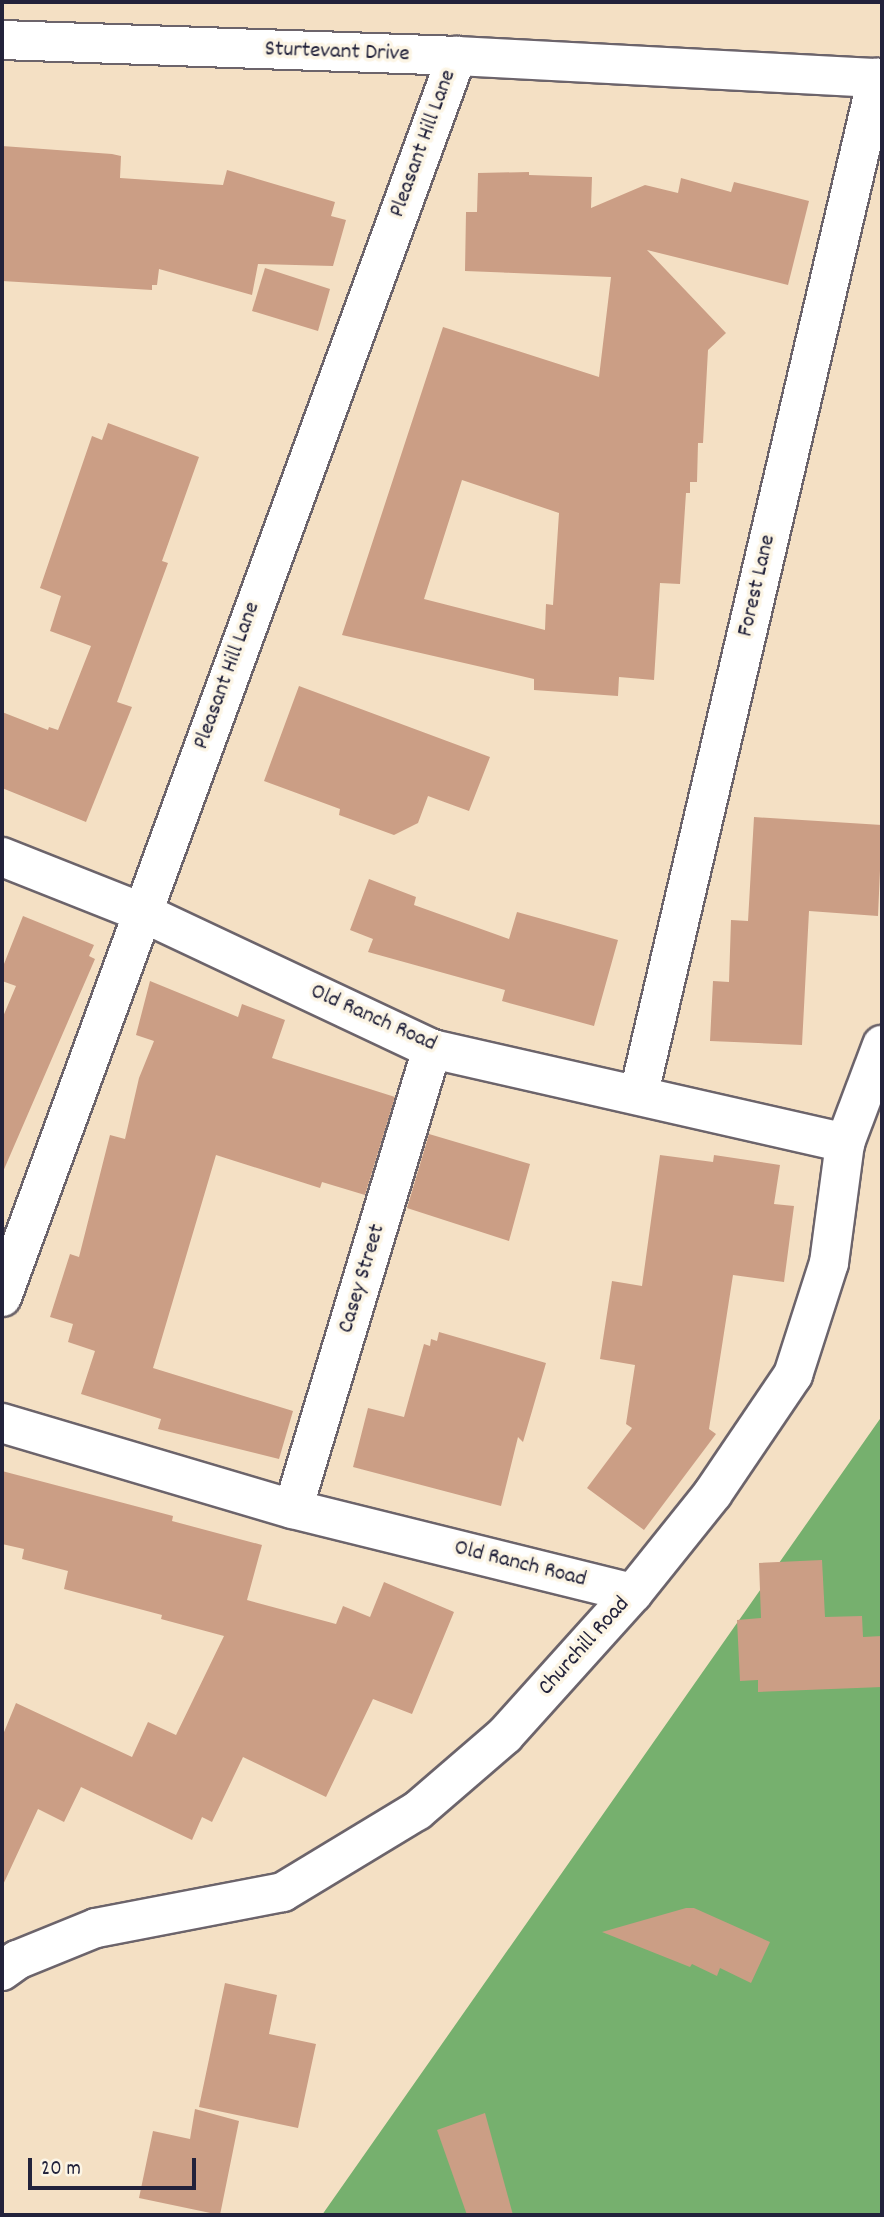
<!DOCTYPE html>
<style>
body{margin:0}
#map{position:relative;width:884px;height:2217px;overflow:hidden;background:#f4e0c4;font-family:Dekko,sans-serif}
div>[style]{position:absolute}
.forest>*{inset:0;background:#76b06e}
.building>*{inset:0;background:#cb9e85}
.roads{filter:drop-shadow(2px 0 #6c646b) drop-shadow(-2px 0 #6c646b) drop-shadow(0 2px #6c646b) drop-shadow(0 -2px #6c646b)}
.minor>*{height:38px;margin:-19px;padding:0 19px;transform-origin:19px;border-radius:19px;background:#fff}
span{translate:-50% -50%;white-space:nowrap;text-align:center;line-height:1.15;-webkit-text-stroke:7px #fcf5e5;paint-order:stroke}
.street-label{font-size:23px;color:#22223b}
.frame{position:absolute;inset:0;border:4px solid #22223b;pointer-events:none}
.scale{position:absolute;left:28px;top:2158px;width:168px;height:32px;box-sizing:border-box;border:4px solid #22223b;border-top:0;padding-left:9px;font-size:21px;line-height:24px;white-space:nowrap;color:#22223b;-webkit-text-stroke:5px #fcf5e5;paint-order:stroke}
</style>
<div id="map">
<div class="forest">
<i style="clip-path:polygon(882px 1416px,882px 2215px,322px 2215px,573px 1857px)"></i>
</div>
<div class="building">
<i style="clip-path:polygon(2px 146px,112px 154px,121px 156px,120px 178px,223px 185px,227px 170px,335px 202px,331px 216px,346px 220px,333px 266px,258px 264px,252px 295px,159px 269px,157px 285px,152px 285px,152px 290px,2px 281px)"></i>
<i style="clip-path:polygon(evenodd,529px 172px,529px 175px,592px 177px,591px 208px,645px 185px,678px 193px,681px 178px,731px 192px,734px 182px,809px 201px,788px 285px,647px 250px,726px 333px,708px 350px,703px 443px,698px 443px,697px 482px,690px 482px,690px 493px,686px 493px,680px 584px,660px 583px,654px 680px,619px 677px,618px 696px,534px 690px,534px 679px,342px 635px,443px 327px,599px 377px,611px 277px,465px 271px,466px 212px,477px 212px,478px 173px,529px 172px,462px 480px,559px 513px,553px 605px,546px 604px,545px 630px,424px 599px,462px 480px)"></i>
<i style="clip-path:polygon(265px 268px,330px 289px,318px 331px,252px 311px)"></i>
<i style="clip-path:polygon(108px 423px,199px 457px,162px 561px,168px 563px,117px 702px,132px 707px,86px 822px,2px 788px,2px 712px,48px 730px,49px 727px,58px 730px,91px 646px,50px 631px,61px 596px,40px 588px,92px 436px,102px 440px)"></i>
<i style="clip-path:polygon(299px 686px,490px 757px,469px 811px,428px 796px,418px 823px,394px 835px,339px 815px,340px 809px,264px 781px)"></i>
<i style="clip-path:polygon(754px 817px,882px 825px,878px 916px,809px 911px,802px 1045px,710px 1041px,713px 981px,729px 982px,731px 920px,748px 921px)"></i>
<i style="clip-path:polygon(369px 879px,416px 897px,414px 905px,509px 939px,517px 912px,618px 940px,594px 1026px,502px 1001px,505px 990px,368px 952px,373px 939px,350px 930px)"></i>
<i style="clip-path:polygon(23px 916px,94px 945px,89px 956px,95px 959px,2px 1174px,2px 1019px,16px 986px,2px 981px,2px 969px)"></i>
<i style="clip-path:polygon(150px 981px,238px 1017px,242px 1004px,285px 1020px,272px 1058px,395px 1097px,365px 1195px,322px 1182px,320px 1188px,216px 1155px,153px 1368px,293px 1411px,279px 1459px,158px 1429px,161px 1419px,81px 1394px,95px 1351px,68px 1342px,73px 1324px,50px 1317px,70px 1254px,79px 1257px,110px 1135px,125px 1139px,139px 1078px,154px 1041px,136px 1035px)"></i>
<i style="clip-path:polygon(429px 1134px,530px 1164px,509px 1241px,407px 1208px)"></i>
<i style="clip-path:polygon(660px 1155px,713px 1162px,714px 1155px,780px 1165px,774px 1204px,794px 1206px,784px 1282px,733px 1275px,709px 1429px,716px 1434px,644px 1530px,587px 1488px,632px 1428px,626px 1424px,635px 1365px,600px 1359px,612px 1281px,642px 1286px)"></i>
<i style="clip-path:polygon(439px 1332px,546px 1363px,523px 1442px,518px 1437px,501px 1506px,353px 1467px,368px 1408px,404px 1417px,424px 1344px,430px 1346px,431px 1339px,437px 1341px)"></i>
<i style="clip-path:polygon(2px 1471px,173px 1516px,172px 1521px,262px 1545px,247px 1600px,336px 1624px,343px 1606px,370px 1617px,384px 1582px,454px 1612px,412px 1714px,373px 1699px,326px 1797px,243px 1757px,212px 1822px,202px 1817px,192px 1840px,81px 1787px,64px 1822px,38px 1809px,2px 1887px,2px 1737px,16px 1703px,132px 1757px,148px 1722px,176px 1735px,224px 1636px,161px 1619px,162px 1615px,64px 1589px,68px 1571px,22px 1559px,24px 1549px,2px 1544px)"></i>
<i style="clip-path:polygon(822px 1560px,825px 1617px,862px 1616px,863px 1637px,882px 1636px,882px 1687px,758px 1692px,758px 1680px,740px 1681px,737px 1620px,761px 1618px,759px 1563px)"></i>
<i style="clip-path:polygon(686px 1908px,694px 1908px,770px 1942px,751px 1983px,720px 1968px,717px 1976px,692px 1964px,690px 1967px,602px 1932px)"></i>
<i style="clip-path:polygon(225px 1983px,277px 1995px,269px 2034px,316px 2044px,298px 2128px,199px 2107px)"></i>
<i style="clip-path:polygon(195px 2109px,239px 2121px,220px 2215px,139px 2198px,153px 2131px,190px 2139px)"></i>
<i style="clip-path:polygon(485px 2113px,513px 2215px,467px 2215px,437px 2130px)"></i>
</div>
<div class="roads">
<div class="minor">
<i style="left:2px;top:40px;width:455px;rotate:2deg"></i>
<i style="left:457px;top:56px;width:426px;rotate:3deg"></i>
<i style="left:2px;top:857px;width:149px;rotate:21.6deg"></i>
<i style="left:141px;top:912px;width:322px;rotate:25.2deg"></i>
<i style="left:432px;top:1049px;width:424px;rotate:12.8deg"></i>
<i style="left:639px;top:1093px;width:1043px;rotate:-76.8deg"></i>
<i style="left:2px;top:1297px;width:1322px;rotate:-69.87deg"></i>
<i style="left:2px;top:1423px;width:303px;rotate:16.5deg"></i>
<i style="left:293px;top:1509px;width:350px;rotate:13.9deg"></i>
<i style="left:293px;top:1509px;width:481px;rotate:-73.2deg"></i>
<i style="left:2px;top:1971px;width:19px;rotate:-36deg"></i>
<i style="left:17px;top:1960px;width:85px;rotate:-22.1deg"></i>
<i style="left:96px;top:1928px;width:190px;rotate:-10.9deg"></i>
<i style="left:283px;top:1892px;width:157px;rotate:-31.2deg"></i>
<i style="left:417px;top:1811px;width:116px;rotate:-40.8deg"></i>
<i style="left:505px;top:1735px;width:191px;rotate:-48deg"></i>
<i style="left:633px;top:1593px;width:128px;rotate:-51.3deg"></i>
<i style="left:713px;top:1493px;width:143px;rotate:-55.9deg"></i>
<i style="left:793px;top:1375px;width:118px;rotate:-72.2deg"></i>
<i style="left:829px;top:1263px;width:121px;rotate:-82.4deg"></i>
<i style="left:845px;top:1143px;width:105px;rotate:-69.3deg"></i>
</div>
</div>
<div class="street-label">
<span style="left:337px;top:53px;rotate:2deg">Sturtevant Drive</span>
<span style="left:424px;top:144px;rotate:-70deg">Pleasant Hill Lane</span>
<span style="left:758px;top:586px;rotate:-77deg">Forest Lane</span>
<span style="left:228px;top:676px;rotate:-70deg">Pleasant Hill Lane</span>
<span style="left:373px;top:1019px;rotate:24deg">Old Ranch Road</span>
<span style="left:363px;top:1279px;rotate:-73deg">Casey Street</span>
<span style="left:520px;top:1565px;rotate:14deg">Old Ranch Road</span>
<span style="left:585px;top:1647px;rotate:-48deg">Churchill Road</span>
</div>
<div class="frame"></div>
<div class="scale">20 m</div>
</div>
